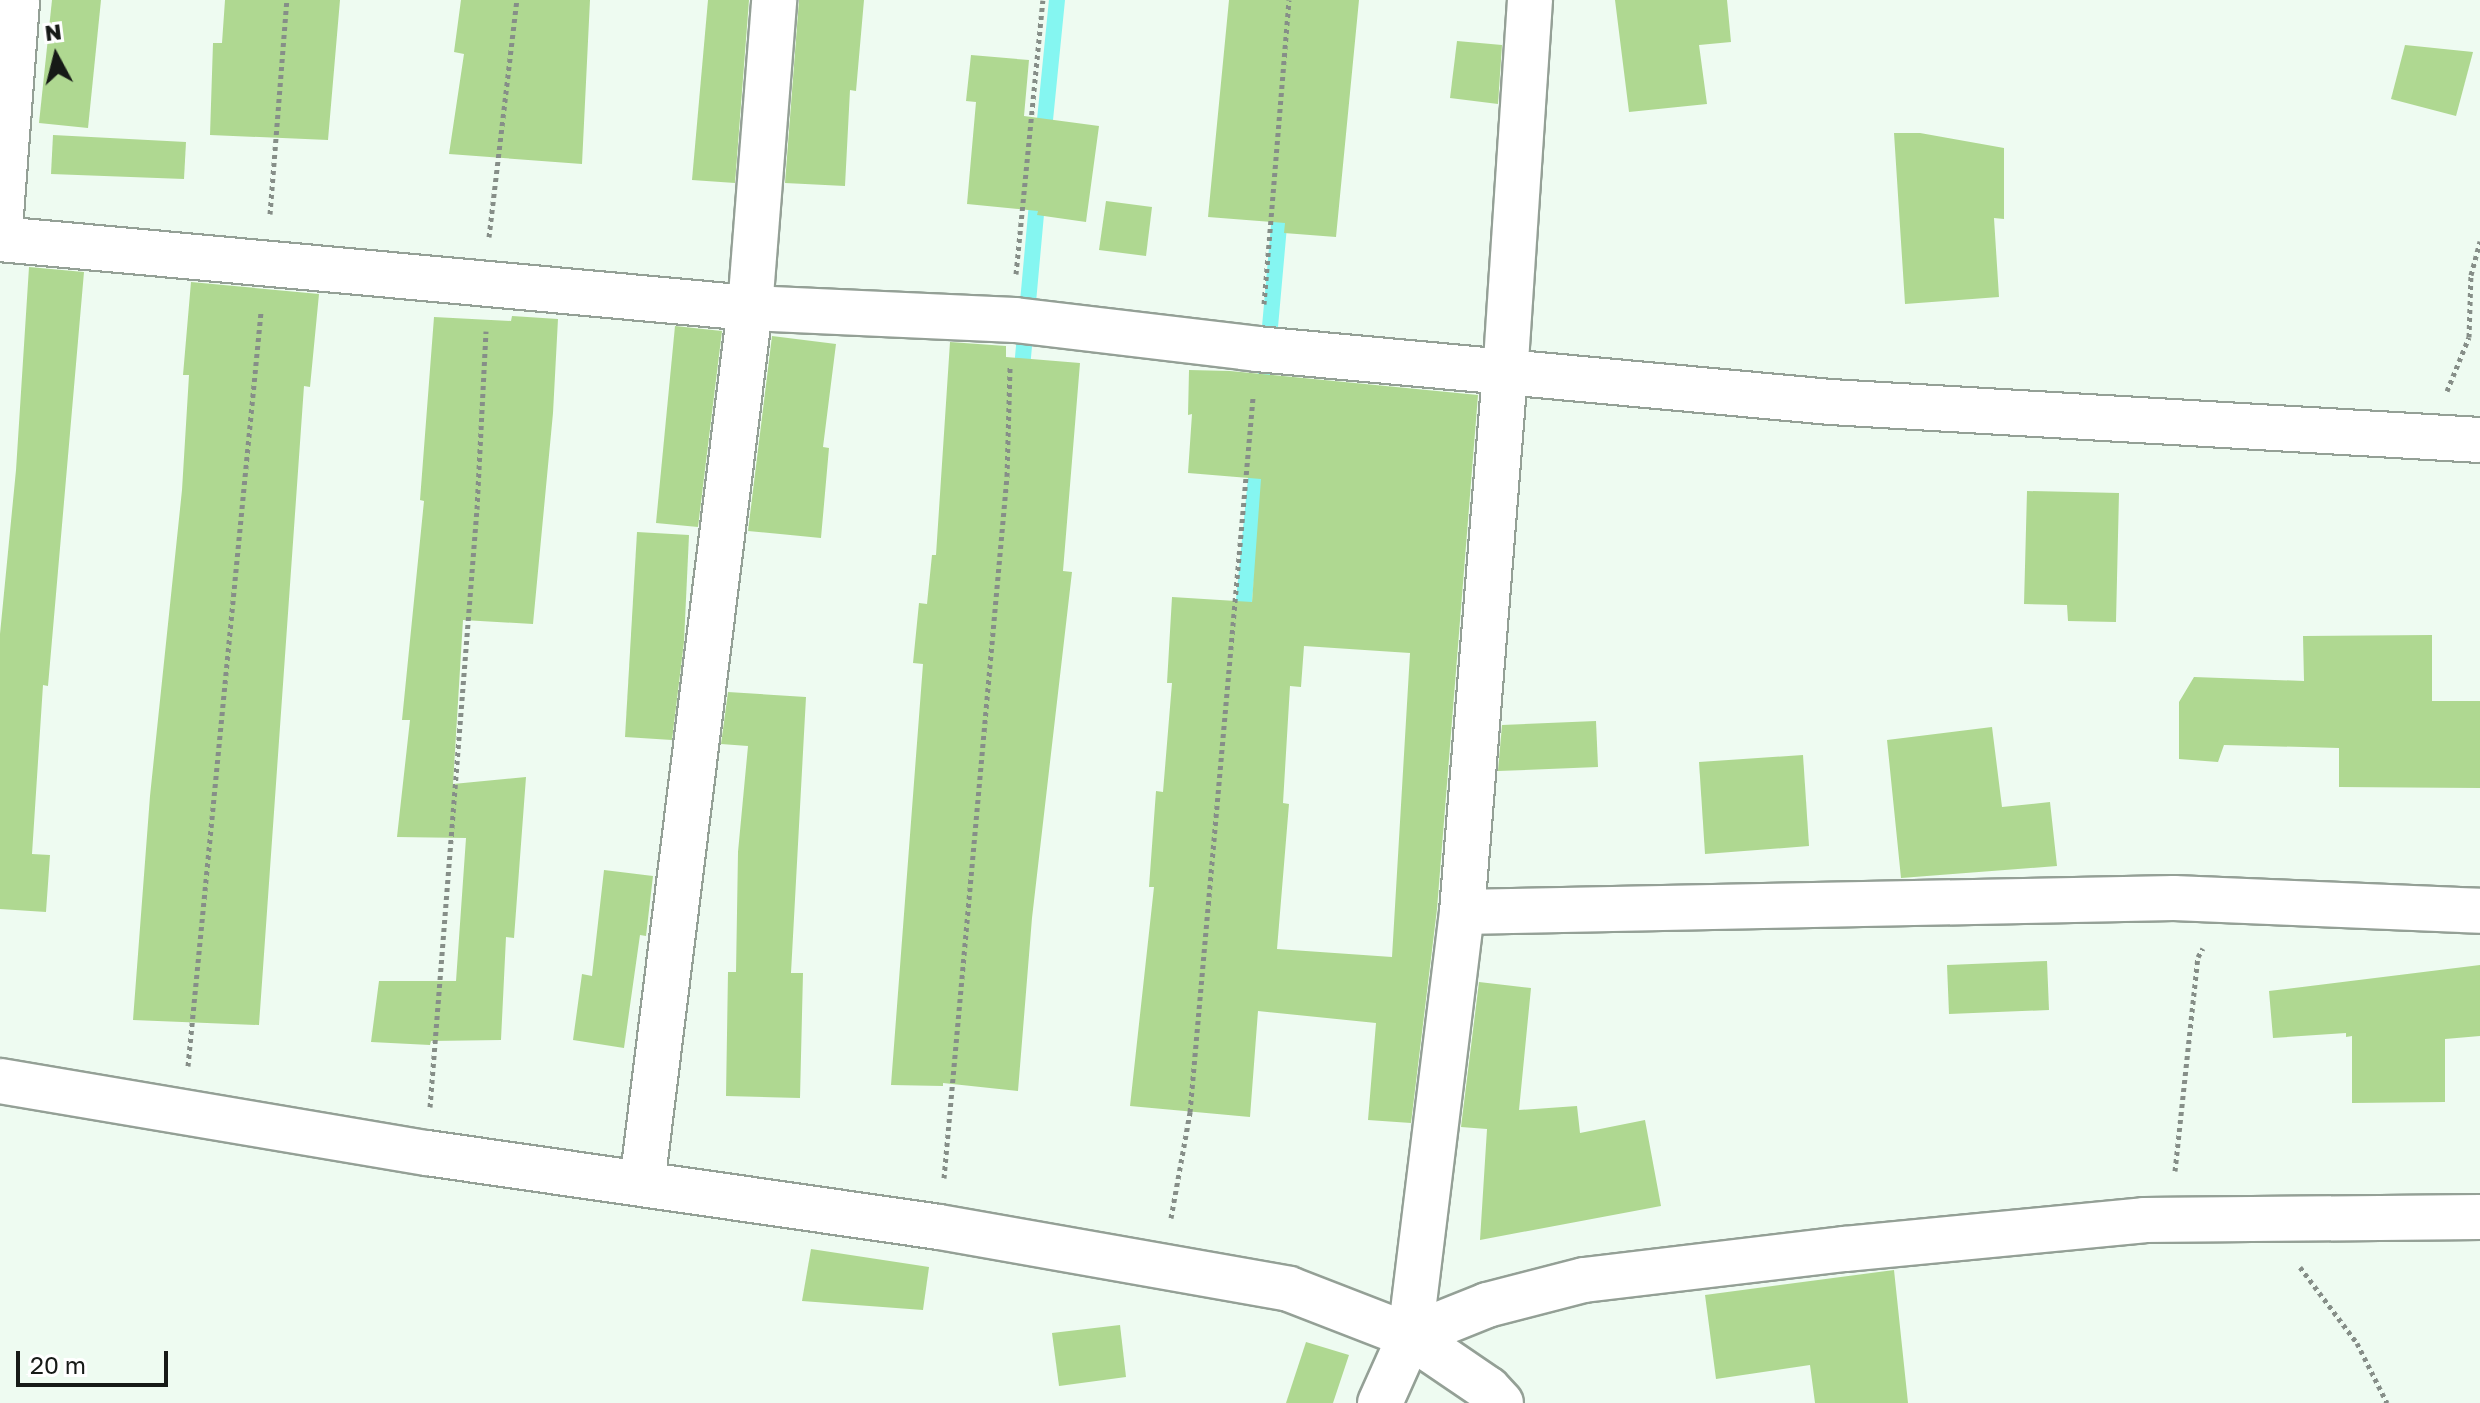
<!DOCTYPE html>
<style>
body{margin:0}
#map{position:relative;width:2480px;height:1403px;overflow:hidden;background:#eefbf1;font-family:"Golos Text",sans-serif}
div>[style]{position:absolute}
.stream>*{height:16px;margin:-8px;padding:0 8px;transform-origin:8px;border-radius:8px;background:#85f6f1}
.building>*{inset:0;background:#afd891}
.path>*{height:5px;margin-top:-2.5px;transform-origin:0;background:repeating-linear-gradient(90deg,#868e88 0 4px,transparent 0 8px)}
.roads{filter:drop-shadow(2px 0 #94a096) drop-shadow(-2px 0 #94a096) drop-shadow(0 2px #94a096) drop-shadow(0 -2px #94a096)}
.minor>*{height:44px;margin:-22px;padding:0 22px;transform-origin:22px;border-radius:22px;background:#fff}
span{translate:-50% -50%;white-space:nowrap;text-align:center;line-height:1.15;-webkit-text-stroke:7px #fff;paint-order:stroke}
.north{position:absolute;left:16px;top:16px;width:80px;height:80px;-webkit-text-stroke:6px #fff;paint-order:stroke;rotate:353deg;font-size:22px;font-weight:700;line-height:32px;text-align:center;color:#161a17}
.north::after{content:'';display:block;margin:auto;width:28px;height:36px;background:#161a17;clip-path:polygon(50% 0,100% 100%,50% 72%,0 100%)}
.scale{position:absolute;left:16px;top:1351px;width:152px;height:36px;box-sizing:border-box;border:4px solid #161a17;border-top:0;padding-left:10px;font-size:24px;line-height:28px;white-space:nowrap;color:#161a17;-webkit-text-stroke:6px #fff;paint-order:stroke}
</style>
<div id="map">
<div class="stream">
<i style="left:1043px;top:140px;width:141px;rotate:-84.3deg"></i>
<i style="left:1021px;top:379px;width:189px;rotate:-84.8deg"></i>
<i style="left:1264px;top:394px;width:193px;rotate:-84.9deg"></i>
<i style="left:1242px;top:621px;width:165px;rotate:-84.4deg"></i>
</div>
<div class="building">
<i style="clip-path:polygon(52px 0,101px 0,88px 128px,39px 123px)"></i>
<i style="clip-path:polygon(225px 0,340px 0,328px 140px,210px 135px,213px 43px,222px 43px)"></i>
<i style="clip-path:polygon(461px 0,590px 0,582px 164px,449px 154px,464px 54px,454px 52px)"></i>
<i style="clip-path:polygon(708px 0,749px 0,735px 183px,692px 180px)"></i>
<i style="clip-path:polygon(799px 0,864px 0,856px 91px,850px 90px,845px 186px,785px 183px)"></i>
<i style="clip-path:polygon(1229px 0,1359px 0,1336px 237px,1284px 233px,1285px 223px,1208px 217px)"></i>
<i style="clip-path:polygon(1615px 0,1727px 0,1731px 42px,1699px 45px,1707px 104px,1629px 112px)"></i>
<i style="clip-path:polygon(1457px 41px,1502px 45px,1498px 104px,1450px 98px)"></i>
<i style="clip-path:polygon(2405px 45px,2473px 52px,2456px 116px,2391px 99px)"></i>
<i style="clip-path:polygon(971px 55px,1029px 60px,1024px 116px,1099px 126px,1086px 222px,1037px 215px,1038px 211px,967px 204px,976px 102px,966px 101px)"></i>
<i style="clip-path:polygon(1894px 133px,1920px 133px,2004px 148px,2004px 219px,1994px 218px,1999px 297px,1905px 304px)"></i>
<i style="clip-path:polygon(53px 135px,186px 142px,184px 179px,51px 174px)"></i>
<i style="clip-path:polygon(1106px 201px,1152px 207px,1146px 256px,1099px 250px)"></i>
<i style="clip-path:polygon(29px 267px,84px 272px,48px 686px,43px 685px,32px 854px,50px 855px,46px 912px,0 909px,0 634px,16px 470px)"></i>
<i style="clip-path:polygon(191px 282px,319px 294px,310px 387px,304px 386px,259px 1025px,133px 1020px,150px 796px,182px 490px,189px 375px,183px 375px)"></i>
<i style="clip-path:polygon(512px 316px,558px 319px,553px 413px,533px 624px,463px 620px,453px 784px,526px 777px,514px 938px,506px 937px,501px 1040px,431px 1041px,430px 1045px,371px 1042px,379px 981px,456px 981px,466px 838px,397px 837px,410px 720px,402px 720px,424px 501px,420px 500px,434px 317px,511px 321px)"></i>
<i style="clip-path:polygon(675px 326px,722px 331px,698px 527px,656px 523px)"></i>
<i style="clip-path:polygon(772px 336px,836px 344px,823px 447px,829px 448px,821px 538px,748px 531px)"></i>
<i style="clip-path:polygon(950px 342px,1006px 346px,1006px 357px,1080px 363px,1063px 571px,1072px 572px,1032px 918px,1018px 1091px,943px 1083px,943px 1086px,891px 1085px,923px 664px,913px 663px,919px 603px,927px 604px,932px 555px,936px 555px)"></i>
<i style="clip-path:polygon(evenodd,1189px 370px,1230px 371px,1478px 395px,1437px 909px,1411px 1123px,1368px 1120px,1376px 1023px,1258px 1011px,1250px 1117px,1130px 1106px,1154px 887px,1149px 887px,1156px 791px,1163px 792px,1172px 683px,1167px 683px,1172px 597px,1252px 602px,1261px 479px,1188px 473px,1192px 414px,1188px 415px,1189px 370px,1304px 646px,1410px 653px,1392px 957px,1277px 949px,1289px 804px,1283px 803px,1290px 686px,1301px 687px,1304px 646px)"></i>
<i style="clip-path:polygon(2027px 491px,2119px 493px,2116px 622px,2068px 621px,2067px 605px,2024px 604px)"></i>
<i style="clip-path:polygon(637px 532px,689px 535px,684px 642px,672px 740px,625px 737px)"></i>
<i style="clip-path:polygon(2432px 635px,2432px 701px,2480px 701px,2480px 788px,2339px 787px,2339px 748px,2224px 745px,2218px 762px,2179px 759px,2179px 702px,2194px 677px,2304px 681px,2303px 636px)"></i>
<i style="clip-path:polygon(728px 692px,806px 697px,791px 973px,803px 973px,800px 1098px,726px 1096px,728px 972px,736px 972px,738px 852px,748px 746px,721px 744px)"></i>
<i style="clip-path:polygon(1596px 721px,1598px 767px,1498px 771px,1502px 725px)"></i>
<i style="clip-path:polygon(1992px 727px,2002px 807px,2050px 802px,2057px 866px,1901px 878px,1887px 740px)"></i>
<i style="clip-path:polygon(1803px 755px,1809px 846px,1705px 854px,1699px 762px)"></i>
<i style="clip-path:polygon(604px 870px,653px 876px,646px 936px,640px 935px,624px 1048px,573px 1040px,582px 974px,592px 976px)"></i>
<i style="clip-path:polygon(2047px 961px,2049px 1010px,1949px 1014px,1947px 965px)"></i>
<i style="clip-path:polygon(2480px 965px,2480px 1036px,2445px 1039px,2445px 1102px,2352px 1103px,2352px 1036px,2346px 1037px,2346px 1033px,2273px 1038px,2269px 991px)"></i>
<i style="clip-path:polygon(1479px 982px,1531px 988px,1519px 1110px,1577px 1106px,1580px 1133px,1645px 1120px,1661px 1206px,1480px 1240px,1487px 1129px,1461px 1127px)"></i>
<i style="clip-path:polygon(811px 1249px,929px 1267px,923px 1310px,802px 1301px)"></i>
<i style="clip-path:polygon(1894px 1270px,1908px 1403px,1815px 1403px,1810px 1365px,1716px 1379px,1705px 1295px)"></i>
<i style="clip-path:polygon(1120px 1325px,1126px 1377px,1059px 1386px,1052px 1333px)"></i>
<i style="clip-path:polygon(1306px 1342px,1349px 1355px,1333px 1403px,1286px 1403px)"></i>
</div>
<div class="path">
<i style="left:270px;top:214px;width:215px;rotate:-85.5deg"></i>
<i style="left:489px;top:237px;width:239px;rotate:-83.3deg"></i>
<i style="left:1016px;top:274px;width:275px;rotate:-84.4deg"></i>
<i style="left:1264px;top:304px;width:305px;rotate:-85.3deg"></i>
<i style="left:2447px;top:391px;width:58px;rotate:-67.8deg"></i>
<i style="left:2469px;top:337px;width:62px;rotate:-88.2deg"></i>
<i style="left:2471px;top:275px;width:35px;rotate:-75deg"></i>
<i style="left:188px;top:1066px;width:758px;rotate:-84.47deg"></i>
<i style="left:430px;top:1107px;width:600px;rotate:-85.51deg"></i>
<i style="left:477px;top:509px;width:178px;rotate:-87.1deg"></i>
<i style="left:2175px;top:1171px;width:215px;rotate:-83.9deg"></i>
<i style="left:2198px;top:957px;width:10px;rotate:-61deg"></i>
<i style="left:944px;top:1178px;width:705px;rotate:-84.87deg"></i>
<i style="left:1007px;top:476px;width:109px;rotate:-88.4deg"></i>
<i style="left:1171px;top:1218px;width:108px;rotate:-79.8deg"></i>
<i style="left:1190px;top:1112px;width:718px;rotate:-84.96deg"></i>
<i style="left:2300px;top:1267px;width:95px;rotate:53.1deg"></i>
<i style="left:2357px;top:1343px;width:67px;rotate:63.4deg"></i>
</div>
<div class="roads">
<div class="minor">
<i style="left:1530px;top:0;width:374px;rotate:93.8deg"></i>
<i style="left:1505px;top:373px;width:541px;rotate:94.56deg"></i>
<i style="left:1462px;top:912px;width:427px;rotate:97deg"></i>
<i style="left:1410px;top:1336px;width:83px;rotate:-21.9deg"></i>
<i style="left:1487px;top:1305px;width:100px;rotate:-14.5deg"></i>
<i style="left:1584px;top:1280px;width:263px;rotate:-6.8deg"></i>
<i style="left:1845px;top:1249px;width:300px;rotate:-5.5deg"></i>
<i style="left:2144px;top:1220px;width:336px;rotate:-0.5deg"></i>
<i style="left:0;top:228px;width:229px;rotate:-85.7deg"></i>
<i style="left:0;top:239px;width:753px;rotate:5.26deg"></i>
<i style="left:750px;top:308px;width:265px;rotate:2.6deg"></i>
<i style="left:1015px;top:320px;width:244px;rotate:6.8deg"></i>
<i style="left:1257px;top:349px;width:576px;rotate:5.28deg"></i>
<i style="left:1831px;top:402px;width:650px;rotate:3.35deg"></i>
<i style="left:1462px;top:912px;width:712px;rotate:-1.13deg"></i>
<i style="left:2174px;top:898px;width:306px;rotate:2.4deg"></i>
<i style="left:0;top:1081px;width:433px;rotate:9.6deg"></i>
<i style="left:427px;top:1153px;width:517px;rotate:8.22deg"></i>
<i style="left:939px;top:1227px;width:355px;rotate:10deg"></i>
<i style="left:1289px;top:1289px;width:130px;rotate:21.2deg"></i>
<i style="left:1410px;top:1336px;width:94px;rotate:34.2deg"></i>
<i style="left:1488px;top:1389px;width:19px;rotate:47deg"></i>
<i style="left:642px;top:1184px;width:883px;rotate:-82.97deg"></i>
<i style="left:750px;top:308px;width:309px;rotate:-85.5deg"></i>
<i style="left:1380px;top:1403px;width:73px;rotate:-65.9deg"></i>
</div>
</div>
<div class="north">N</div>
<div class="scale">20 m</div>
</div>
